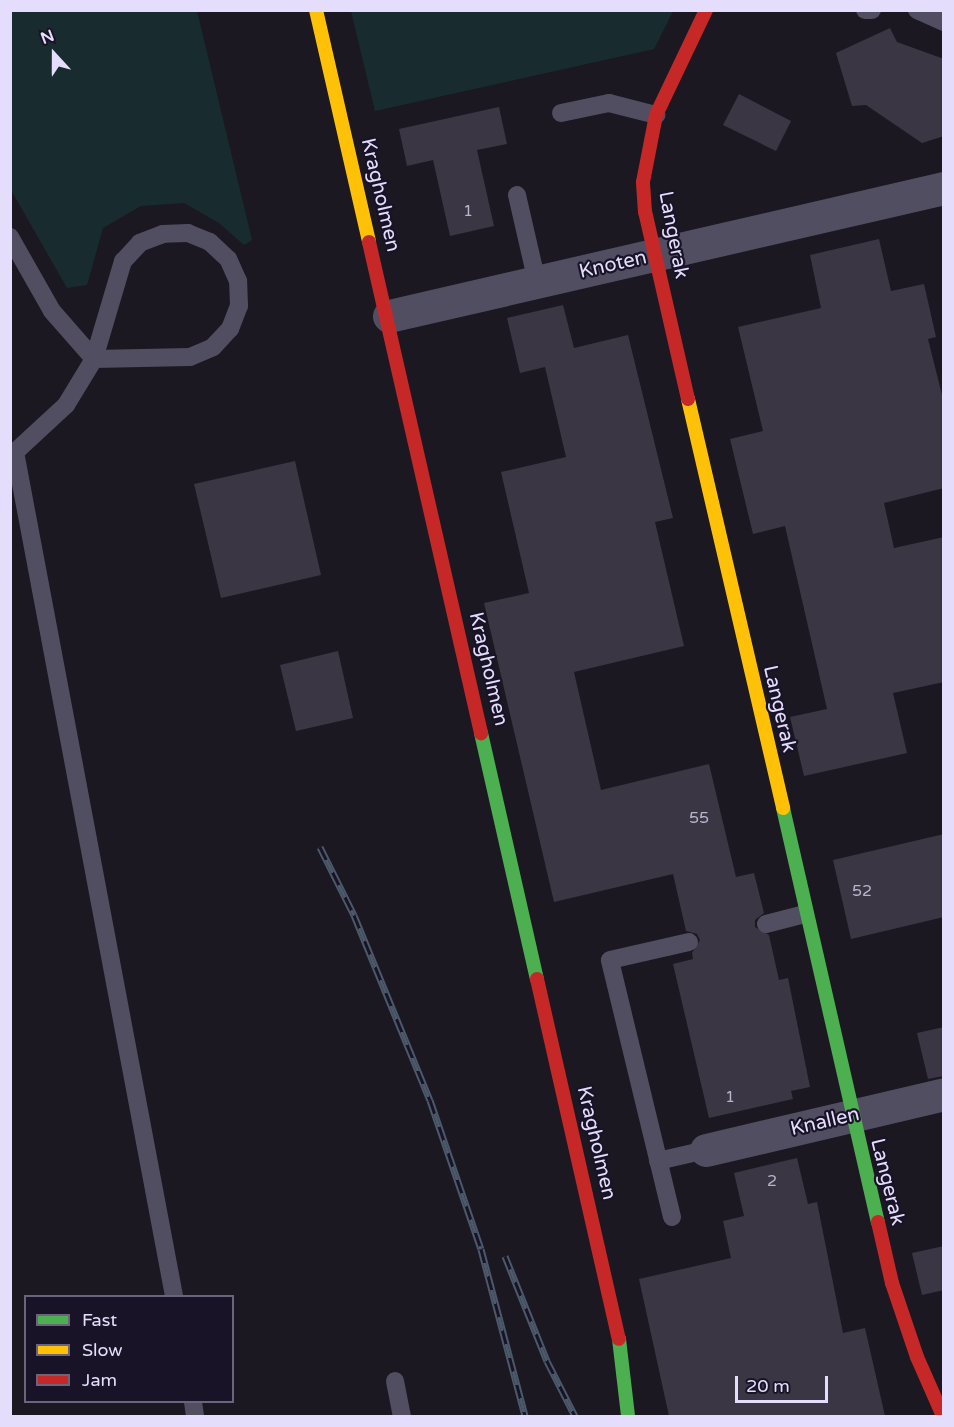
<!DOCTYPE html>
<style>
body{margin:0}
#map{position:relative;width:954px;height:1427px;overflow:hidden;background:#1b1822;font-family:"Varela Round",sans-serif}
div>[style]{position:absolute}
.green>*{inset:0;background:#182c2f}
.building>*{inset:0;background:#3a3643}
.lane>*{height:18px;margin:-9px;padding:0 9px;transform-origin:9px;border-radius:9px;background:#514e62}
.street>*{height:33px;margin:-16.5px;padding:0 16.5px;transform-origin:16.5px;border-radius:16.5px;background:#514e62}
.fast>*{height:14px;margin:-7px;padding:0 7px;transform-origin:7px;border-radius:7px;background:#4caf50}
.slow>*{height:14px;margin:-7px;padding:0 7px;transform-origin:7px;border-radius:7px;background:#ffc107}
.jam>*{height:14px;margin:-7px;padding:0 7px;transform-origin:7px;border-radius:7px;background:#c62828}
.rail>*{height:7px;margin-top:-3.5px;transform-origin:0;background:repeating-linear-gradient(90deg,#191327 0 14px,#4b596a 0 28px);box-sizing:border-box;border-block:2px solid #4b596a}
span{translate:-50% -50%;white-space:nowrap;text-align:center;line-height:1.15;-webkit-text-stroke:4.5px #191327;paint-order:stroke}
.number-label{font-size:16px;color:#bab3cd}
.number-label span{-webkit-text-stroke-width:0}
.street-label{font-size:20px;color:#e4ddfb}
.frame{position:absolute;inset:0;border:12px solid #e4ddfb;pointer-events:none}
.legend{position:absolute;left:24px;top:1295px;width:210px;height:108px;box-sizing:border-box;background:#191327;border:2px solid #6a647c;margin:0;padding:8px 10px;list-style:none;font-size:18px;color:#e4ddfb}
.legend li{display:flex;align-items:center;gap:12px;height:30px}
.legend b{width:30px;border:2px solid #6a647c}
.north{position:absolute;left:24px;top:24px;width:60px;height:60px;-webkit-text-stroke:4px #191327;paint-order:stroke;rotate:339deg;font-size:16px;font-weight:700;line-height:24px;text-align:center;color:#e4ddfb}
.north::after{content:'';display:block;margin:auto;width:21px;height:27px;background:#e4ddfb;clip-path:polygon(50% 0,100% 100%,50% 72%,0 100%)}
.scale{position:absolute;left:735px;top:1376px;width:93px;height:27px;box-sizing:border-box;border:3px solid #e4ddfb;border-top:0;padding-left:8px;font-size:18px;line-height:21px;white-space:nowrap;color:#e4ddfb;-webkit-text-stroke:4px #191327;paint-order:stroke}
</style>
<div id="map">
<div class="green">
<i style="clip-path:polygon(10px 11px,197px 11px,252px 240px,244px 245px,219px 223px,184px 203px,141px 206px,103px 228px,87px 285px,67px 288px,11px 190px)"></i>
<i style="clip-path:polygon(351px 11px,351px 10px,673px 11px,654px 49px,375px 111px)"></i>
</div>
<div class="building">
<i style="clip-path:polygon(890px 28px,897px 42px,944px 59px,944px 136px,922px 143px,866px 105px,852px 106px,836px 53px)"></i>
<i style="clip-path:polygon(739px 94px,791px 121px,776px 151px,723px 125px)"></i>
<i style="clip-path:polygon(499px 107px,507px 144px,477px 150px,494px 226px,450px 236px,433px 160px,407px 166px,399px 129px)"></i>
<i style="clip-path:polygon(879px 239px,891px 291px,924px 284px,936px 337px,928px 339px,944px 403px,944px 488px,884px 503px,894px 548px,944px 537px,944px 682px,893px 693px,907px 753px,804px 776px,790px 717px,827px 709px,785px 526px,753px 534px,730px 439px,763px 431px,738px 327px,821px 308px,810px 255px)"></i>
<i style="clip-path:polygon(563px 305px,574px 348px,628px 335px,673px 518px,655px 522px,684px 646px,574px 672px,601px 790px,709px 764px,736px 877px,754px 873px,764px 913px,755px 920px,755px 927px,769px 935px,779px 980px,788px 978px,810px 1087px,791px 1091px,793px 1099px,709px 1118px,673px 964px,693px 959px,692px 953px,700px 940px,697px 934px,686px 931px,673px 874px,554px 902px,484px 603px,529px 593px,501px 472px,566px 457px,545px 367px,520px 373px,507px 318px)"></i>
<i style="clip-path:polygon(295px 461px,321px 575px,221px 598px,194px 484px)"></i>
<i style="clip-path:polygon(338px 651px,353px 718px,296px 731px,280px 665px)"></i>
<i style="clip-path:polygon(944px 834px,944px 917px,851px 939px,833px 860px)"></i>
<i style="clip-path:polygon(944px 1027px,944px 1076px,928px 1079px,917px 1033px)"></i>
<i style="clip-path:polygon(797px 1158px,808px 1204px,817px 1202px,843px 1333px,865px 1328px,885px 1416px,669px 1416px,639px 1279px,731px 1258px,723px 1221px,744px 1216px,734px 1173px)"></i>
<i style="clip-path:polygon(944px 1246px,944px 1290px,922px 1295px,912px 1253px)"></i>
</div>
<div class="lane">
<i style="left:865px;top:10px;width:7px"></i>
<i style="left:917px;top:10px;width:30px;rotate:24deg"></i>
<i style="left:561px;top:113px;width:49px;rotate:-11.8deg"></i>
<i style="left:609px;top:103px;width:49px;rotate:14.3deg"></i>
<i style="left:517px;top:195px;width:89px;rotate:77.1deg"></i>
<i style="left:10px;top:237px;width:85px;rotate:60.4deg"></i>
<i style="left:52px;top:311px;width:64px;rotate:48.8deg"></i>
<i style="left:94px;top:359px;width:96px;rotate:-1.2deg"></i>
<i style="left:190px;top:357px;width:25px;rotate:-23deg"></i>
<i style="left:213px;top:347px;width:25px;rotate:-47deg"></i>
<i style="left:230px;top:329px;width:25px;rotate:-69deg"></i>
<i style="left:239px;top:306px;width:25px;rotate:-92deg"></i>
<i style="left:238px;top:281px;width:24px;rotate:-114deg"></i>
<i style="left:228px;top:259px;width:25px;rotate:-137deg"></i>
<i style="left:210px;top:242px;width:24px;rotate:-158deg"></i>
<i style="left:188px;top:233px;width:25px;rotate:178deg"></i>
<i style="left:163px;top:234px;width:25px;rotate:159deg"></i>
<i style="left:140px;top:243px;width:25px;rotate:133deg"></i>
<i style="left:123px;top:261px;width:102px;rotate:106.5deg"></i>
<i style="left:94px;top:359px;width:54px;rotate:121.3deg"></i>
<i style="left:66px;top:405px;width:69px;rotate:137.3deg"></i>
<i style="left:15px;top:452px;width:859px;rotate:79.33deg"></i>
<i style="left:766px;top:924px;width:40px;rotate:-14.4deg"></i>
<i style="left:658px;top:1161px;width:49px;rotate:-12.9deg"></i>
<i style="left:672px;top:1217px;width:264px;rotate:-103.6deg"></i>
<i style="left:610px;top:960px;width:81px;rotate:-12.8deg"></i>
<i style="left:395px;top:1381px;width:36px;rotate:79deg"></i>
<i style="left:193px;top:1402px;width:14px;rotate:82deg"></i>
</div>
<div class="street">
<i style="left:389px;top:316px;width:570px;rotate:-12.99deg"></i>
<i style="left:706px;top:1150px;width:244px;rotate:-13.2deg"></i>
</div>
<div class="fast">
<i style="left:481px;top:733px;width:252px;rotate:77.2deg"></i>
<i style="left:783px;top:808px;width:425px;rotate:77.1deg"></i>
<i style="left:619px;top:1339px;width:78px;rotate:83.3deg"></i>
</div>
<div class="slow">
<i style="left:316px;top:10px;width:238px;rotate:77.1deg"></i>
<i style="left:688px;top:399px;width:420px;rotate:76.9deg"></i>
</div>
<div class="jam">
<i style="left:369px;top:242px;width:504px;rotate:77.15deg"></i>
<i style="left:688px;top:399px;width:192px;rotate:-102.9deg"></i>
<i style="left:645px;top:212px;width:30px;rotate:-94deg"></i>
<i style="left:643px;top:182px;width:68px;rotate:-79deg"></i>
<i style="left:656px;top:115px;width:116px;rotate:-64.5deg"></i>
<i style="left:537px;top:979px;width:369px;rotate:77.2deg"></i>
<i style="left:878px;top:1222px;width:63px;rotate:77.1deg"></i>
<i style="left:892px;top:1283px;width:78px;rotate:71.3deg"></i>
<i style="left:917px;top:1357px;width:64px;rotate:66.2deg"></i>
</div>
<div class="rail">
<i style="left:320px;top:847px;width:76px;rotate:63.4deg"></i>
<i style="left:354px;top:915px;width:200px;rotate:67.7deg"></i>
<i style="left:430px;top:1100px;width:157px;rotate:71.1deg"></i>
<i style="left:481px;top:1249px;width:173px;rotate:75.2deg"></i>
<i style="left:505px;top:1256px;width:113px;rotate:68.2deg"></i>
<i style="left:547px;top:1361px;width:62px;rotate:63deg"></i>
</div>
<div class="number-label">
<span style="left:468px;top:211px">1</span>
<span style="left:699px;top:818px">55</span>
<span style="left:862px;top:891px">52</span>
<span style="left:730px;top:1097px">1</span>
<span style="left:772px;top:1181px">2</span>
</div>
<div class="street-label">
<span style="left:380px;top:195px;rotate:77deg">Kragholmen</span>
<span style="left:673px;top:235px;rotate:79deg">Langerak</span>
<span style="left:613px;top:265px;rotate:-13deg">Knoten</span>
<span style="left:488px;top:669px;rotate:77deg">Kragholmen</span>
<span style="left:779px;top:709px;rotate:77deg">Langerak</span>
<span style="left:825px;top:1122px;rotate:-13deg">Knallen</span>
<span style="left:596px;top:1143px;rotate:77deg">Kragholmen</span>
<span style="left:887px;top:1182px;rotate:76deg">Langerak</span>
</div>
<div class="frame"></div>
<ul class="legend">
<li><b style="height:8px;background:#4caf50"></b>Fast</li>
<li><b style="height:8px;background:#ffc107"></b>Slow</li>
<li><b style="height:8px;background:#c62828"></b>Jam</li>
</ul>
<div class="north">N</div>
<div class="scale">20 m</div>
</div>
